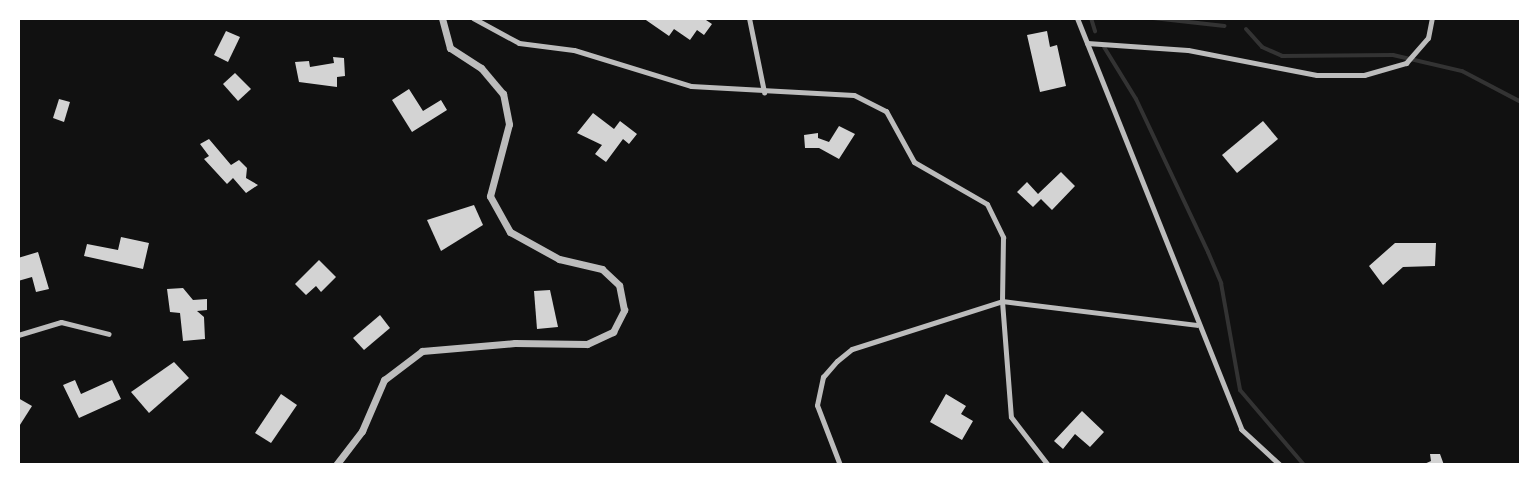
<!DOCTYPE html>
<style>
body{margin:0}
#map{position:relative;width:1539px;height:483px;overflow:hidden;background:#111;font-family:"Exo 2",sans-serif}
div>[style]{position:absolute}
.stream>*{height:4px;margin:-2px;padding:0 2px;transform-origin:2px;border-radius:2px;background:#333}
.building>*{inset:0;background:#d3d3d3}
.minor>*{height:5px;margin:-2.5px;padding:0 2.5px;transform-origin:2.5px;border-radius:2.5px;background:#bcbcbc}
.tertiary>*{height:7px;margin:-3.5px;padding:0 3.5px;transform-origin:3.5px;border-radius:3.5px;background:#bcbcbc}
span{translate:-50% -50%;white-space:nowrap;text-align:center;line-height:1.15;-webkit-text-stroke:4.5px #fff;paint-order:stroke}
.frame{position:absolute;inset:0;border:20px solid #fff;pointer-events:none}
</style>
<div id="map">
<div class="stream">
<i style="left:1091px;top:18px;width:14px;rotate:73deg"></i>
<i style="left:1153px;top:18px;width:72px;rotate:6.3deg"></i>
<i style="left:1246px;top:29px;width:24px;rotate:48deg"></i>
<i style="left:1262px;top:47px;width:22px;rotate:24deg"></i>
<i style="left:1282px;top:56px;width:111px;rotate:-0.5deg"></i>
<i style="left:1393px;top:55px;width:71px;rotate:13.1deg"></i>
<i style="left:1462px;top:71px;width:67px;rotate:27.7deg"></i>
<i style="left:1104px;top:47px;width:61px;rotate:58.4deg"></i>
<i style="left:1136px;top:99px;width:169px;rotate:64.8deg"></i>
<i style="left:1208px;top:252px;width:34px;rotate:67deg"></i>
<i style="left:1221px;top:283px;width:109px;rotate:79.9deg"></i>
<i style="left:1240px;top:390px;width:99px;rotate:49.5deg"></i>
</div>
<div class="building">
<i style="clip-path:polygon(643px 18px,703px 18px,712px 24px,704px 35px,697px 30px,690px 40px,674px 29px,669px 36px)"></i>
<i style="clip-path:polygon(226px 31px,240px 37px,228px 62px,214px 55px)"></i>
<i style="clip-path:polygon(1047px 31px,1050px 47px,1057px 45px,1066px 86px,1040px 92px,1027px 35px)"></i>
<i style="clip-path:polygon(333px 57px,344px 58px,345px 76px,337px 77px,337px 87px,299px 82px,295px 62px,309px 61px,310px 67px,334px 63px)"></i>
<i style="clip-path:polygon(235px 73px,251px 89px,238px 101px,223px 84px)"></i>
<i style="clip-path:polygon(409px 89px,423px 111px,441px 100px,447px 110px,412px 132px,392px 100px)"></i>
<i style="clip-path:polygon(59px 99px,70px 102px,64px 122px,53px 118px)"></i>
<i style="clip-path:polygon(593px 113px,614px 129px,620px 121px,637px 134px,629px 144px,623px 139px,606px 162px,595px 154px,602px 145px,577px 133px)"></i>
<i style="clip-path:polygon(1263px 121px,1278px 139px,1237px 173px,1222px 155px)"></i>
<i style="clip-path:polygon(839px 126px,855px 134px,839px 159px,819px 148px,805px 148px,804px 135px,818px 133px,818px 138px,829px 142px)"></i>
<i style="clip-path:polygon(209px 139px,231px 165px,239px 160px,247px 168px,246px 178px,258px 185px,246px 193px,233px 178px,227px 184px,204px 159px,209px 156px,200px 144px)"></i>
<i style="clip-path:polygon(1061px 172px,1075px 186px,1052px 210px,1041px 199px,1033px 207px,1017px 192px,1027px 182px,1038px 194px)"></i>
<i style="clip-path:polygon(474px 205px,483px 225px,441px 251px,427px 220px)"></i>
<i style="clip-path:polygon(121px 237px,149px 243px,143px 269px,84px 256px,87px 244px,118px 250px)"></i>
<i style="clip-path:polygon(1395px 243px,1436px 243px,1435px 266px,1403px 267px,1383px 285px,1369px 266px)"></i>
<i style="clip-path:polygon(38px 252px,49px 289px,36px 292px,32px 277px,18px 281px,18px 258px)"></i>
<i style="clip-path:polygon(319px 260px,336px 277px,321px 292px,316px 286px,306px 295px,295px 284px)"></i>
<i style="clip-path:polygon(183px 288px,193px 300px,207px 299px,207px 310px,197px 311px,204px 317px,205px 339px,183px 341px,180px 313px,170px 312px,167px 289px)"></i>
<i style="clip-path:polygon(550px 290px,558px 327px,537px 329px,534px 291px)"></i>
<i style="clip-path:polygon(380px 315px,390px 328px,364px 350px,353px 338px)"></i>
<i style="clip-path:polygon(174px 362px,189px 378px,149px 413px,131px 392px)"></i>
<i style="clip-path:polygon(75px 380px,81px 394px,112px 380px,121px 399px,79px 418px,63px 385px)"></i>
<i style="clip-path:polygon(281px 394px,297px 405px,271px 443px,255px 433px)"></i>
<i style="clip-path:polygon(946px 394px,966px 406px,961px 414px,973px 421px,962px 440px,930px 422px)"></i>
<i style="clip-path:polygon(18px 398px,32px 406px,18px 428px)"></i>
<i style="clip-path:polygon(1082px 411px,1104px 432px,1090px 447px,1075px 434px,1063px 449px,1054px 441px)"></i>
<i style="clip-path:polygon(1430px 454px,1440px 454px,1444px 465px,1422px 465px,1431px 461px)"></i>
</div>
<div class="minor">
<i style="left:473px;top:18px;width:52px;rotate:28.5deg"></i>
<i style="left:519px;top:43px;width:55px;rotate:7.3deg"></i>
<i style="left:574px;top:50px;width:122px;rotate:17.1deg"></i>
<i style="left:691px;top:86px;width:163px;rotate:3.2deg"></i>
<i style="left:854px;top:95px;width:36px;rotate:27deg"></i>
<i style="left:886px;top:111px;width:58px;rotate:61.2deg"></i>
<i style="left:914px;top:162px;width:84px;rotate:29.9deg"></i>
<i style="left:987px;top:204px;width:37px;rotate:64deg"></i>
<i style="left:1003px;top:237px;width:64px;rotate:90.9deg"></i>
<i style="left:1002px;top:301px;width:196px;rotate:7deg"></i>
<i style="left:749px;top:18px;width:76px;rotate:78.5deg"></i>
<i style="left:1077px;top:18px;width:443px;rotate:68.2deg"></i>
<i style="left:1241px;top:429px;width:53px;rotate:42.7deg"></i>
<i style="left:1087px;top:43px;width:101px;rotate:4deg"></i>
<i style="left:1188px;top:50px;width:131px;rotate:11deg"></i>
<i style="left:1317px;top:75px;width:47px"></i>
<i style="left:1364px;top:75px;width:44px;rotate:-15.9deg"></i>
<i style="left:1406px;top:63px;width:33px;rotate:-49deg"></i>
<i style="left:1428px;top:38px;width:20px;rotate:-79deg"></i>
<i style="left:18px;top:335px;width:45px;rotate:-16.8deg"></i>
<i style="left:61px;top:322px;width:49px;rotate:14deg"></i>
<i style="left:840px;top:465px;width:64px;rotate:-111deg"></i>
<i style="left:817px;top:405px;width:29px;rotate:-78deg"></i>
<i style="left:823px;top:377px;width:21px;rotate:-49deg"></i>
<i style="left:837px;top:361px;width:19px;rotate:-39deg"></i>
<i style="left:852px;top:349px;width:157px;rotate:-17.7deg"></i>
<i style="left:1002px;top:301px;width:116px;rotate:85.6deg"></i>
<i style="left:1011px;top:417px;width:61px;rotate:52.4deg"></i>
</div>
<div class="tertiary">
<i style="left:336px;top:465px;width:43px;rotate:-52.6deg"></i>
<i style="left:362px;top:431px;width:56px;rotate:-66.7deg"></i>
<i style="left:384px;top:380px;width:48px;rotate:-37.3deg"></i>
<i style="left:422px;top:351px;width:93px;rotate:-4.9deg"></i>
<i style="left:515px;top:343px;width:72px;rotate:0.8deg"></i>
<i style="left:587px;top:344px;width:29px;rotate:-25deg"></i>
<i style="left:613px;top:332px;width:25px;rotate:-63deg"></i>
<i style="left:624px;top:310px;width:25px;rotate:-101deg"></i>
<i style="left:619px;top:285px;width:23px;rotate:-137deg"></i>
<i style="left:602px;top:269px;width:44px;rotate:-166.9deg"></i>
<i style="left:559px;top:259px;width:56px;rotate:-151.1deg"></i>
<i style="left:510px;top:232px;width:41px;rotate:-119.1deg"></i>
<i style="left:490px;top:196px;width:74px;rotate:-75.2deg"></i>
<i style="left:509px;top:124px;width:31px;rotate:-101deg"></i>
<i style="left:503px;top:94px;width:34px;rotate:-130deg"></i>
<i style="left:481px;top:68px;width:37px;rotate:-147deg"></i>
<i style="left:450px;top:48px;width:31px;rotate:-105deg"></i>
</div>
<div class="frame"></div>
</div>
